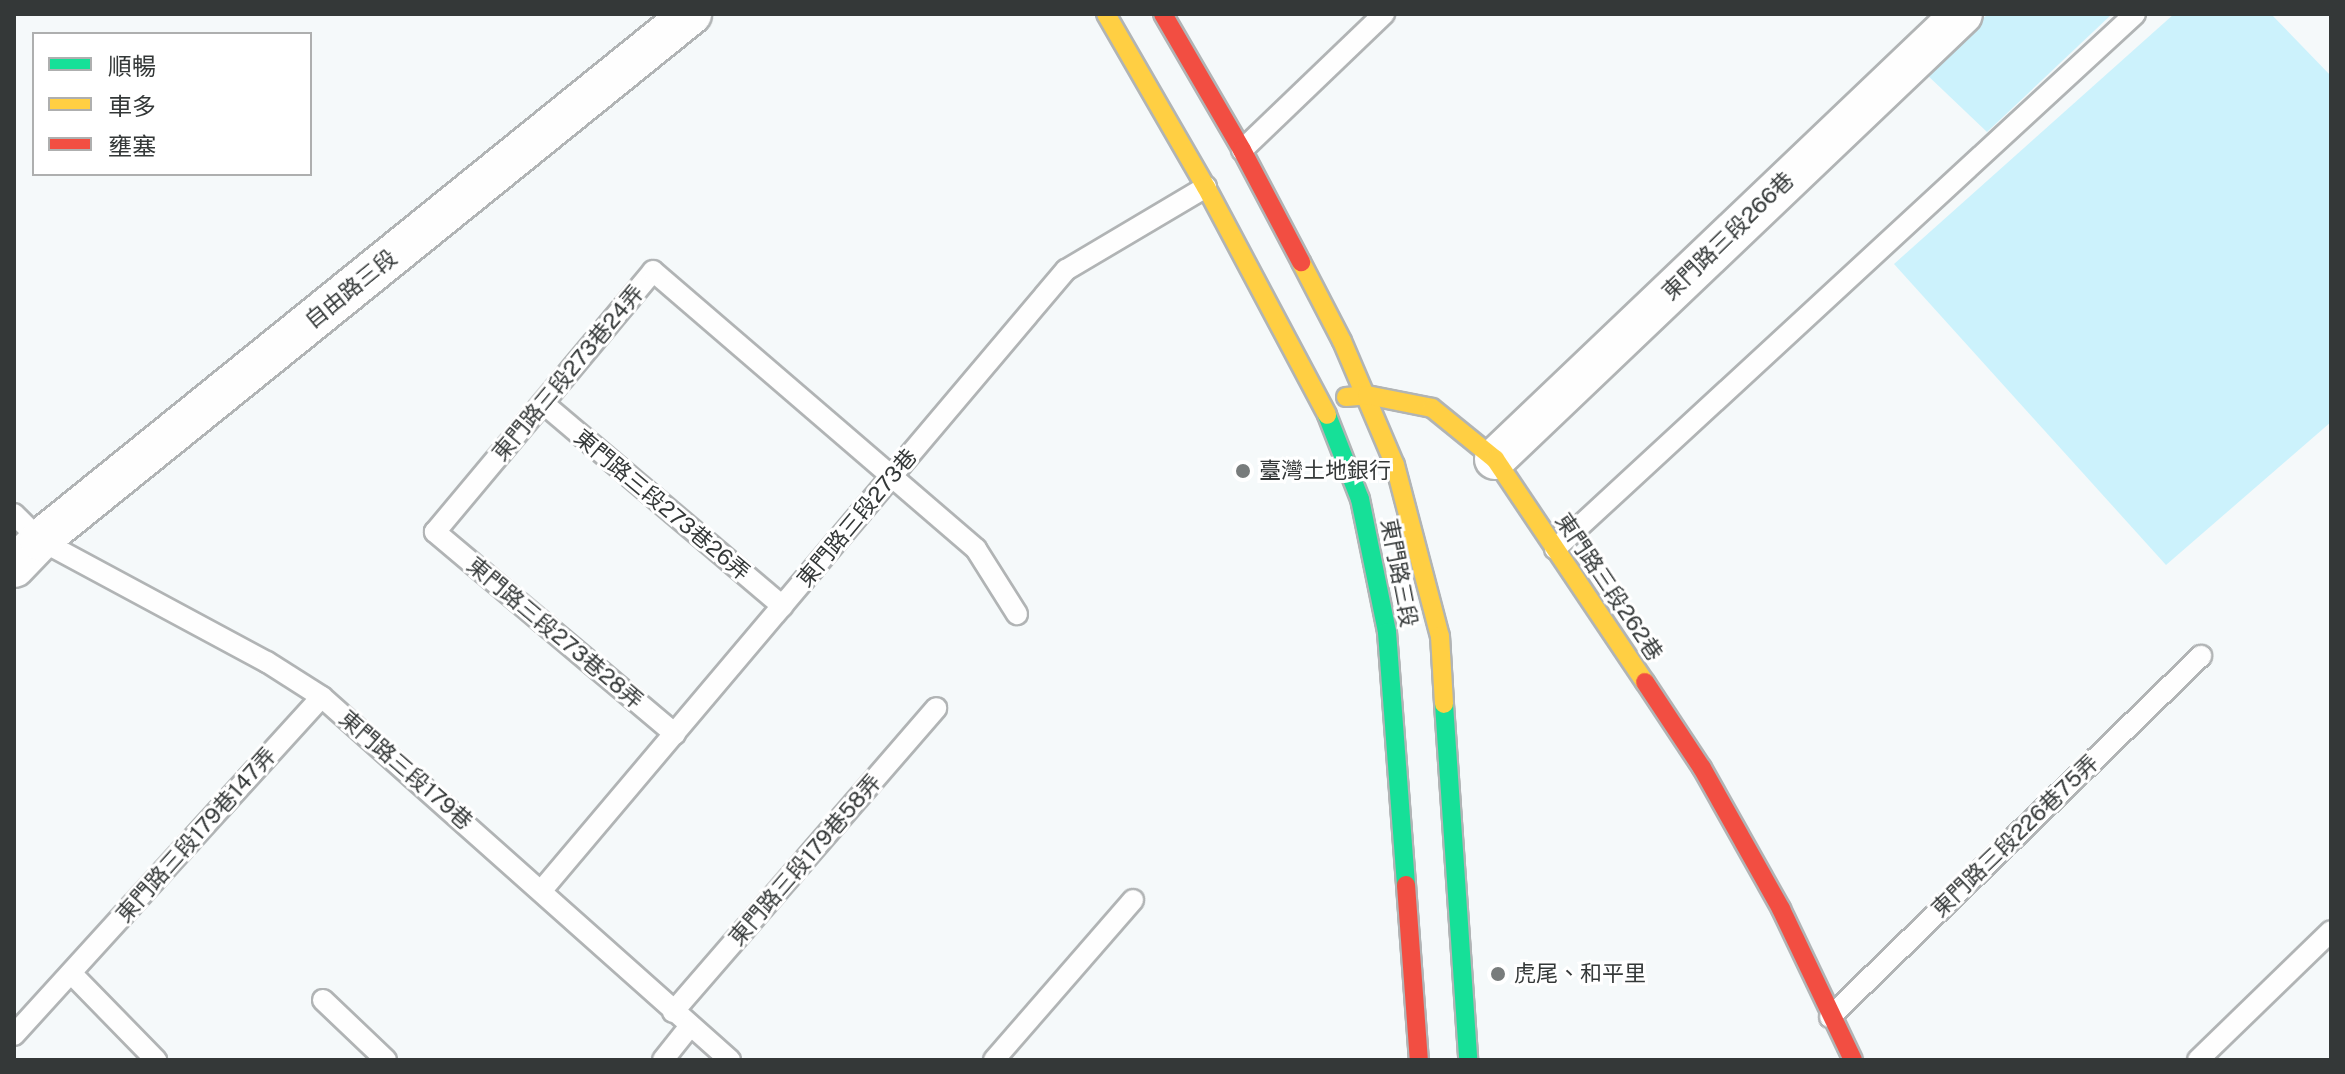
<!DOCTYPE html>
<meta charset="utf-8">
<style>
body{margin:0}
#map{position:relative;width:2345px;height:1074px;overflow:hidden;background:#f5f9fa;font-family:"Public Sans","Noto Sans TC",sans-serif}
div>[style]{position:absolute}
.green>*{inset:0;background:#ccf2fc}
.roads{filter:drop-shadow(2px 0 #b1b4b5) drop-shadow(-2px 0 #b1b4b5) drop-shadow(0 2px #b1b4b5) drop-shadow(0 -2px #b1b4b5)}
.lane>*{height:20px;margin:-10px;padding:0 10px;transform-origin:10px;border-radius:10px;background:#fefefe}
.street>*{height:40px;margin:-20px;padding:0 20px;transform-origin:20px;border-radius:20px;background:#fefefe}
.fast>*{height:18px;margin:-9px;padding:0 9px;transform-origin:9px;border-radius:9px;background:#16e098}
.slow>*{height:18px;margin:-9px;padding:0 9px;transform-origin:9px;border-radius:9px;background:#ffcf43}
.jam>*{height:18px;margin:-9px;padding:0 9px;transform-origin:9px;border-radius:9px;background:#f24e42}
.dots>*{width:22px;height:22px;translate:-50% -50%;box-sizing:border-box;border:4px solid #fff;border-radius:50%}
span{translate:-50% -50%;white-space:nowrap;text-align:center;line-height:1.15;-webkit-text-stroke:6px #fff;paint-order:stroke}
.street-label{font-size:22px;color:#343838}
.poi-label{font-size:22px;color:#343838}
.left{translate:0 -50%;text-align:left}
.frame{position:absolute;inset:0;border:16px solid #343838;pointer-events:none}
.legend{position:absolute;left:32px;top:32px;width:280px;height:144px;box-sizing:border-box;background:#fff;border:2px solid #aeafaf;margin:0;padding:10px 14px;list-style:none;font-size:24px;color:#343838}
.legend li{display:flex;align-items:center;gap:16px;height:40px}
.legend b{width:40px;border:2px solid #aeafaf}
</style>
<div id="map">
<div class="green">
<i style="clip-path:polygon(1988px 14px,2112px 14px,1987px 132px,1924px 72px)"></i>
<i style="clip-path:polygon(2174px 14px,2271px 14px,2331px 76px,2331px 422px,2166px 565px,1894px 264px)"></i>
</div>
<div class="roads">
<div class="lane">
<i style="left:1242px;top:150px;width:197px;rotate:-43.8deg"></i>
<i style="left:543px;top:403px;width:314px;rotate:40.3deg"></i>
<i style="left:14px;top:514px;width:37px;rotate:45deg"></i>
<i style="left:40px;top:540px;width:258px;rotate:28.3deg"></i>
<i style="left:267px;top:662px;width:65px;rotate:32.5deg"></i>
<i style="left:322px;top:697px;width:546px;rotate:41.66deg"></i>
<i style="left:1555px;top:549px;width:789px;rotate:-42.69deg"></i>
<i style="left:675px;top:734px;width:314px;rotate:-139.9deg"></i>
<i style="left:435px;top:532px;width:340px;rotate:-50.1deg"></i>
<i style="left:653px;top:271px;width:426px;rotate:40.7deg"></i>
<i style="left:976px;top:549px;width:77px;rotate:57.8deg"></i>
<i style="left:542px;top:890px;width:812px;rotate:-49.8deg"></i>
<i style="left:1066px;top:270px;width:163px;rotate:-30.7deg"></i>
<i style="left:71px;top:973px;width:122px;rotate:45.7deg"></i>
<i style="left:323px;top:1000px;width:87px;rotate:43.6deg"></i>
<i style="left:673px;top:1012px;width:402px;rotate:-49.1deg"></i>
<i style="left:1830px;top:1017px;width:518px;rotate:-44.22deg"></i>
<i style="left:14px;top:1035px;width:457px;rotate:-47.7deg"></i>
<i style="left:663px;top:1060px;width:43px;rotate:-51.5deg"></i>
<i style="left:994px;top:1060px;width:212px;rotate:-49deg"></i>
<i style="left:2198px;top:1060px;width:185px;rotate:-44.1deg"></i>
</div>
<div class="street">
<i style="left:1495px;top:459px;width:645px;rotate:-43.62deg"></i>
<i style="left:14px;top:567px;width:37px;rotate:-46deg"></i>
<i style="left:40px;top:540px;width:837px;rotate:-38.94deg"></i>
</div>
<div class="fast">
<i style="left:1327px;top:415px;width:90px;rotate:68.6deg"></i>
<i style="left:1360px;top:499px;width:136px;rotate:78.5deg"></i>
<i style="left:1387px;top:632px;width:254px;rotate:85.7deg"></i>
<i style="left:1444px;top:704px;width:357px;rotate:86.1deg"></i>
</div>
<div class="slow">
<i style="left:1106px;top:14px;width:200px;rotate:60deg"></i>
<i style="left:1206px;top:187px;width:258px;rotate:62deg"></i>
<i style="left:1301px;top:262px;width:89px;rotate:62.6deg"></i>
<i style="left:1342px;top:341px;width:135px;rotate:66.9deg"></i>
<i style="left:1395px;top:465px;width:177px;rotate:75.3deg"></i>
<i style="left:1440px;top:636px;width:68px;rotate:86.6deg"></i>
<i style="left:1346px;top:397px;width:21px;rotate:-5deg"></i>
<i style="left:1367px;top:395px;width:66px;rotate:11.3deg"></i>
<i style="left:1432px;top:408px;width:81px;rotate:39deg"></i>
<i style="left:1495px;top:459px;width:269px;rotate:56.1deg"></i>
</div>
<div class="jam">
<i style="left:1163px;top:14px;width:157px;rotate:59.8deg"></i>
<i style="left:1242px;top:150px;width:127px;rotate:62.2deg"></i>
<i style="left:1645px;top:682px;width:103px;rotate:56.5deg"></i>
<i style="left:1702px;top:768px;width:162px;rotate:60.7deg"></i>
<i style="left:1781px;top:909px;width:167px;rotate:64.5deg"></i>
<i style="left:1406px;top:885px;width:175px;rotate:85.8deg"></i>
</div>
</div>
<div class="dots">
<i style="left:1243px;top:471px;background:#787c7c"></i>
<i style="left:1498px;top:974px;background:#787c7c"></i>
</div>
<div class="street-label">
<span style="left:1728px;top:236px;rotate:-44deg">東門路三段266巷</span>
<span style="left:351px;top:289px;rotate:-39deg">自由路三段</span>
<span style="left:568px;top:373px;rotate:-50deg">東門路三段273巷24弄</span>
<span style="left:662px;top:505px;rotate:40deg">東門路三段273巷26弄</span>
<span style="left:857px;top:518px;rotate:-50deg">東門路三段273巷</span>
<span style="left:1399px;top:573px;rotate:79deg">東門路三段</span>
<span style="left:1609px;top:587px;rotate:56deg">東門路三段262巷</span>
<span style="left:555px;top:633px;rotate:40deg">東門路三段273巷28弄</span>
<span style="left:406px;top:770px;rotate:41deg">東門路三段179巷</span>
<span style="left:196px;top:835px;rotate:-48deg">東門路三段179巷147弄</span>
<span style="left:2015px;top:836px;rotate:-44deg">東門路三段226巷75弄</span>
<span style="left:805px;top:860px;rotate:-49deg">東門路三段179巷58弄</span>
</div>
<div class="poi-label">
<span class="left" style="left:1259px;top:471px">臺灣土地銀行</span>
<span class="left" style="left:1514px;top:974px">虎尾、和平里</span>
</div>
<div class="frame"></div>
<ul class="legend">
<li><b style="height:10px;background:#16e098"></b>順暢</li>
<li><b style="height:10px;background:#ffcf43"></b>車多</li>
<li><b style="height:10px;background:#f24e42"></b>壅塞</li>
</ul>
</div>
